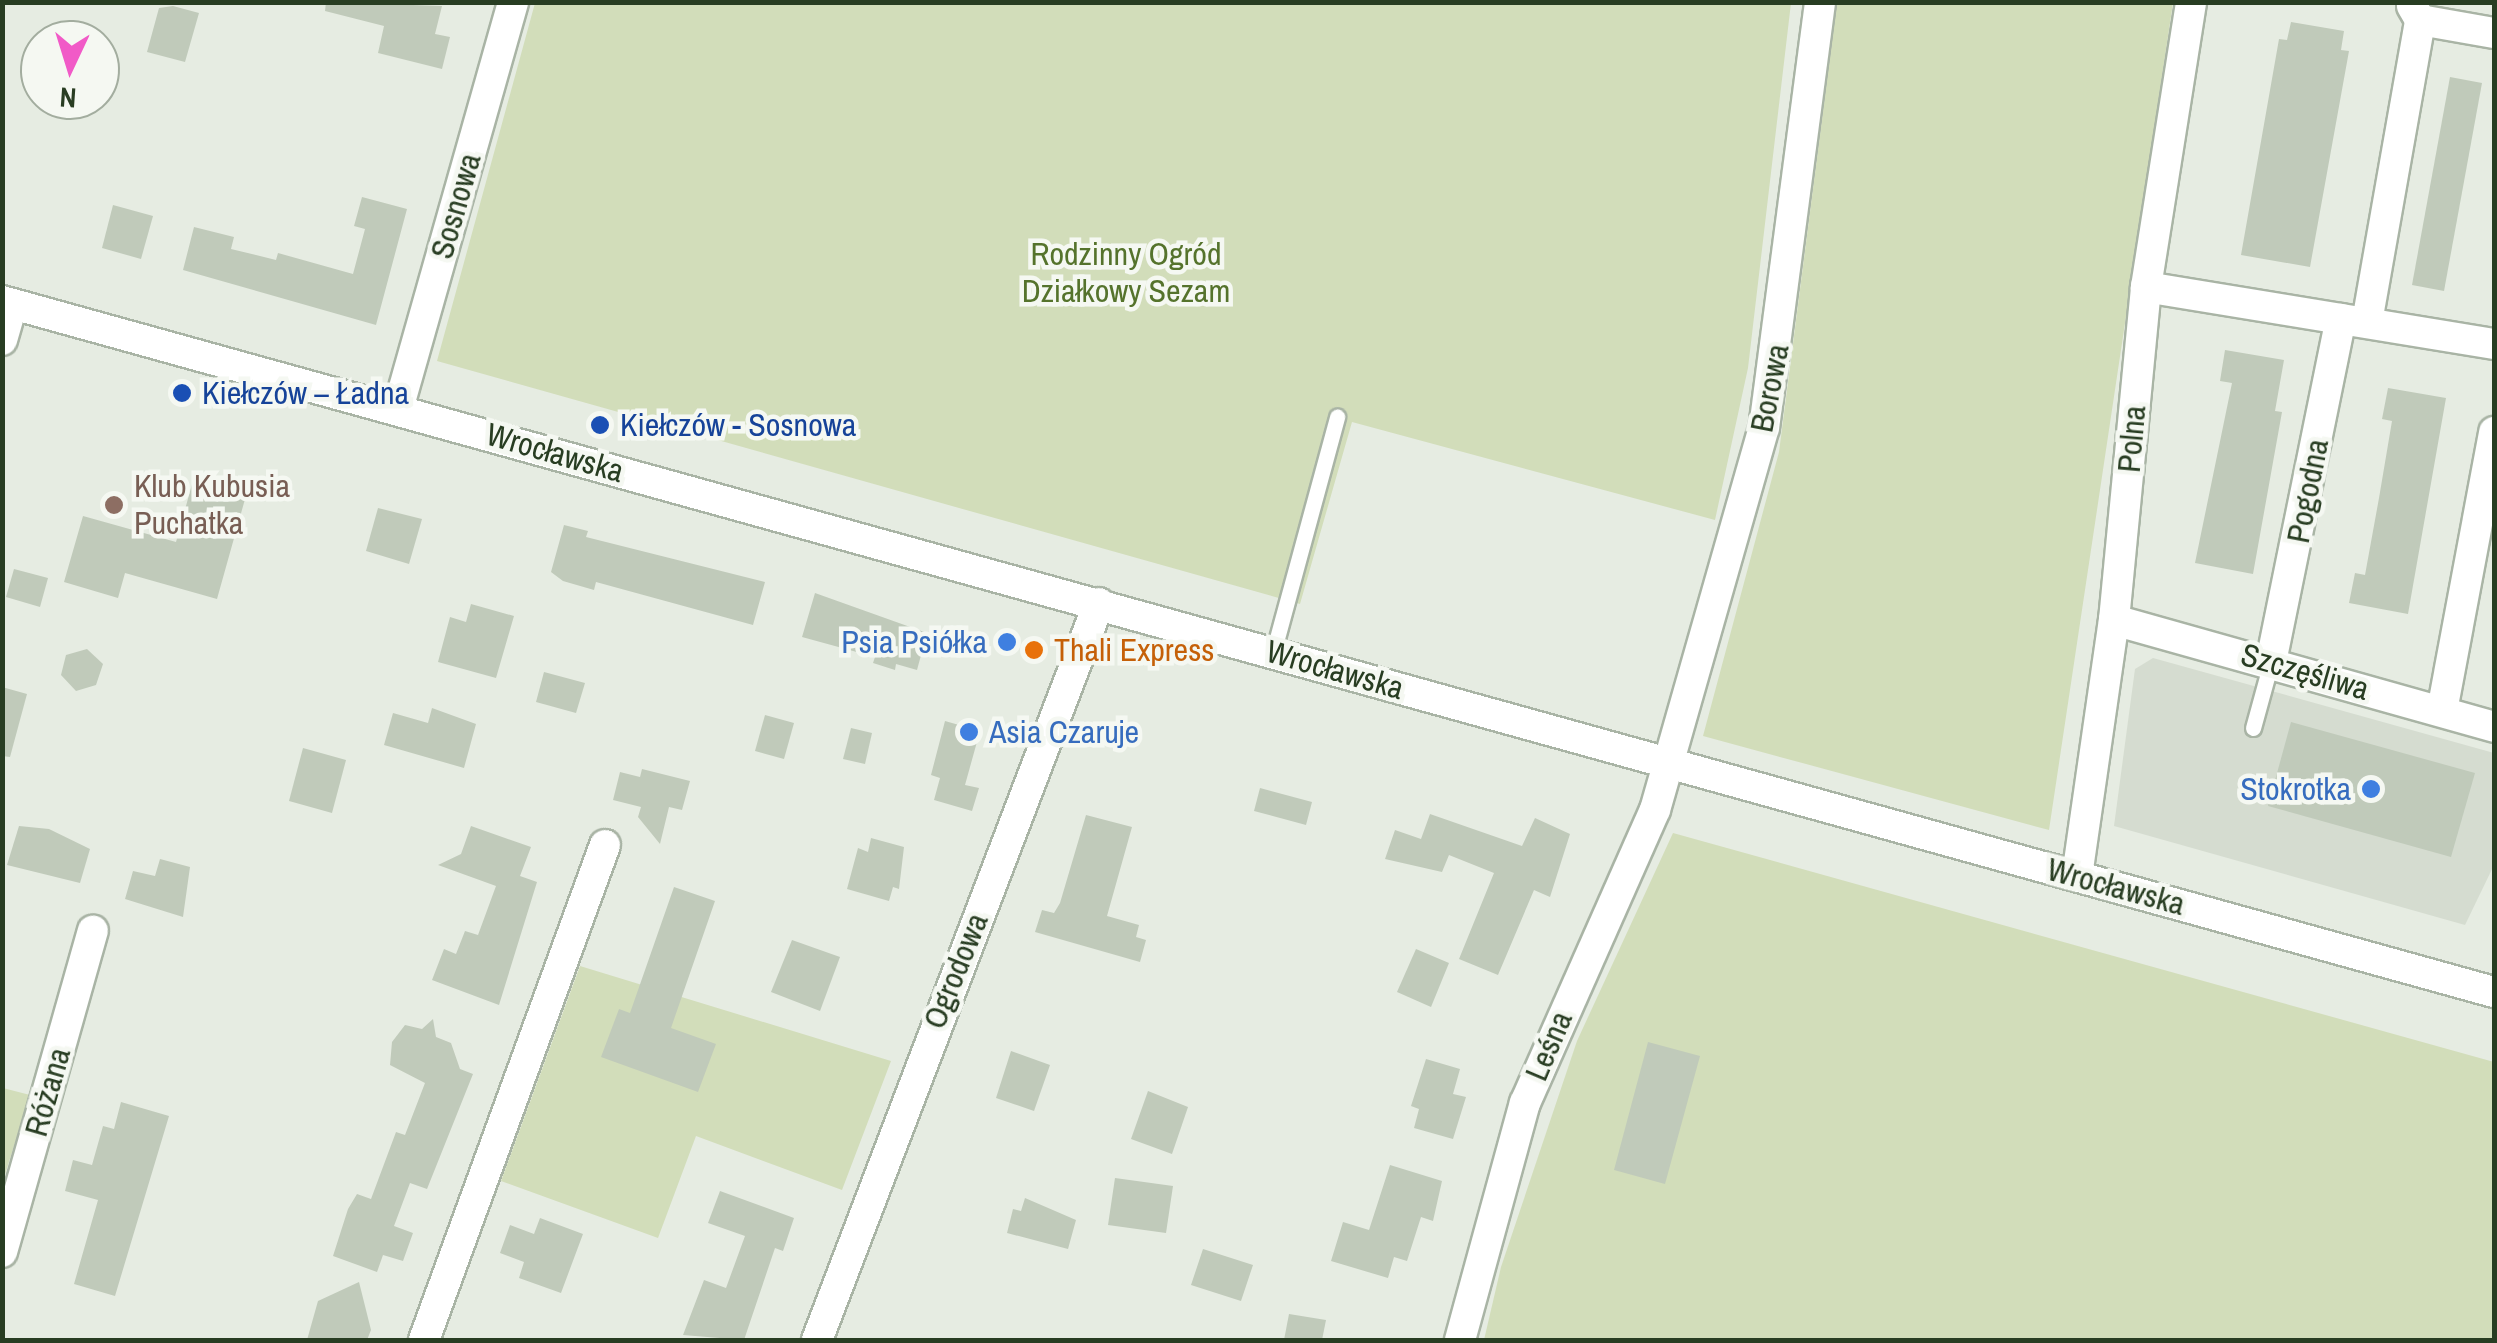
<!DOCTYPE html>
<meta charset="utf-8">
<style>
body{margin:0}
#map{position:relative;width:2497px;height:1343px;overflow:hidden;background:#e6ece2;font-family:"Archivo Narrow",sans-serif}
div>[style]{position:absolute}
.built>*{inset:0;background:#d5dcd0}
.green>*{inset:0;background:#d2ddba}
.building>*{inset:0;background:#c0caba}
.roads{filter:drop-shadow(2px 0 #a9b4a5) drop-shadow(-2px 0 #a9b4a5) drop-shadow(0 2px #a9b4a5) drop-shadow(0 -2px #a9b4a5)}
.service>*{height:15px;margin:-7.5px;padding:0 7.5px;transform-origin:7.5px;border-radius:7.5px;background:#fff}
.minor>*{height:30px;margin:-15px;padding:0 15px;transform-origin:15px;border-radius:15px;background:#fff}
.tertiary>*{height:30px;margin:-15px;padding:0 15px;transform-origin:15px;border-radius:15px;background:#fff}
.dots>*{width:28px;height:28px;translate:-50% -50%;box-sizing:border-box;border:5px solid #f5f8f2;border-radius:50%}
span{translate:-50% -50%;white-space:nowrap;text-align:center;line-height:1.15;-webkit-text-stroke:9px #f5f8f2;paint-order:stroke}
.street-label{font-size:32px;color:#283d22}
.park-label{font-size:32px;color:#55732c}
.transit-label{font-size:32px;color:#164399}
.left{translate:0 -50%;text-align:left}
.education-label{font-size:32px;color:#785e54}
.shop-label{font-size:32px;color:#366cbe}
.right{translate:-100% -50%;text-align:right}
.food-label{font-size:32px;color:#c56008}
.frame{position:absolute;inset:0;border:5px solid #283d22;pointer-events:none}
.north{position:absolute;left:20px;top:20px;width:100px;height:100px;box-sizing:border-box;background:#f5f8f2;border:2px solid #a3ad9f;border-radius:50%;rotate:184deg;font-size:28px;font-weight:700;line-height:40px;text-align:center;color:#283d22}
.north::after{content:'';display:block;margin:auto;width:35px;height:45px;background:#f15ac7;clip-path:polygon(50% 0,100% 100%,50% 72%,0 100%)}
</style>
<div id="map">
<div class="built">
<i style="clip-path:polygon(2153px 658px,2494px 753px,2494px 865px,2465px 925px,2114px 826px,2135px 669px)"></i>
</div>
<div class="green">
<i style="clip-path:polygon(535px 3px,1791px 3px,1748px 368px,1715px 520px,1352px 422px,1300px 604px,437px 361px)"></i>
<i style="clip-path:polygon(1837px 3px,2173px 3px,2049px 830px,1703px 736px,1779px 452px)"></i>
<i style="clip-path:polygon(1673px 833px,2494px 1062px,2494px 1340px,1484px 1340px,1501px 1267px,1577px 1041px)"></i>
<i style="clip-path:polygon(580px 966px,891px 1061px,842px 1190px,696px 1136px,658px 1238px,501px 1181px)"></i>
<i style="clip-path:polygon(3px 1088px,30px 1095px,3px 1181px,2px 1088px)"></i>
</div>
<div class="building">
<i style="clip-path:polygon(326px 2px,442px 6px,435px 34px,450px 37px,442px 69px,378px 53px,384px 26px,325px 11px)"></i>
<i style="clip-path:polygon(173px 6px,199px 13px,185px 62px,147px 52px,159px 8px)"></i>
<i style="clip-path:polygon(2291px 22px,2344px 31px,2341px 50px,2349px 51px,2310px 267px,2241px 255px,2279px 39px,2287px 40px)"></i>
<i style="clip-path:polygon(2450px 77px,2482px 83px,2444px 291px,2412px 285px)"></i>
<i style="clip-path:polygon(362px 197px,407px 209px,376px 325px,183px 270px,194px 227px,234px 237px,231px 249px,276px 260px,278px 253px,353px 274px,365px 229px,354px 226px)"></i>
<i style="clip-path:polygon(113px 205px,153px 216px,141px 259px,102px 248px)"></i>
<i style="clip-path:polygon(2225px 350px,2284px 360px,2275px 411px,2282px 412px,2253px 574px,2195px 563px,2232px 383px,2220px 381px)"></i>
<i style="clip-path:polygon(2388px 388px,2446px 398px,2408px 614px,2349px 603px,2355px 573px,2365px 575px,2379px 498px,2392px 421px,2382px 419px)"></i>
<i style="clip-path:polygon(194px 477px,247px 492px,217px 599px,125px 573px,118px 598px,64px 582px,83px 516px,176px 542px)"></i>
<i style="clip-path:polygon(378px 508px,422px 519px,409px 564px,366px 551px)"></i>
<i style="clip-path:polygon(564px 525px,588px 531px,586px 537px,765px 582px,753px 625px,596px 582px,594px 590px,563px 581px,551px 572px)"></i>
<i style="clip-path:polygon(14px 569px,48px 578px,40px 607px,6px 597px)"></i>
<i style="clip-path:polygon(815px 593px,927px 633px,917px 670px,896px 664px,895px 670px,873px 663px,875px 657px,802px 637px)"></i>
<i style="clip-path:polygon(471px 604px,514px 616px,496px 678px,438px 662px,450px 617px,466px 622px)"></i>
<i style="clip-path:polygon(87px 649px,103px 664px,96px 685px,76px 691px,61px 675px,66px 655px)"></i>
<i style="clip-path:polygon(544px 672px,585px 683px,576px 713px,536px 702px)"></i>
<i style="clip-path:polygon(2px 687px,27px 694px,10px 757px,2px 756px)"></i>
<i style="clip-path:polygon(432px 708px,476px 724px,464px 768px,384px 745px,393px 713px,428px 723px)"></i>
<i style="clip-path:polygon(765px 715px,794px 723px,784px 759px,755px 751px)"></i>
<i style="clip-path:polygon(945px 721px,980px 731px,965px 785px,979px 788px,972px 811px,934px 800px,940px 778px,931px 775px)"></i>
<i style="clip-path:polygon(2291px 722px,2475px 773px,2451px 857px,2268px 806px)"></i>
<i style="clip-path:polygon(851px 728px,872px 733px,865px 764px,843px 759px)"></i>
<i style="clip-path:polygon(303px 748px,346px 760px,332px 813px,289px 801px)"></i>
<i style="clip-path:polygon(642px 769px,690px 781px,682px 810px,669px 807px,660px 844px,638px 817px,641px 807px,613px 800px,620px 772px,640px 777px)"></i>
<i style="clip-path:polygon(1260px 788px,1312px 802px,1306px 825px,1254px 811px)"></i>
<i style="clip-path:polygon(1430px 814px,1522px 846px,1535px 818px,1570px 834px,1550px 897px,1534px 890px,1498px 975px,1459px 959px,1494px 873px,1449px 855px,1442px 872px,1385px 859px,1395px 830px,1421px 839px)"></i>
<i style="clip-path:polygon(1086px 815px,1132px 827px,1107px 916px,1139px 925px,1136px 937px,1146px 940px,1140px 962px,1035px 932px,1042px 910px,1054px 913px,1060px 903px)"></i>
<i style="clip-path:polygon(19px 826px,49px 829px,90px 849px,80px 883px,7px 865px)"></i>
<i style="clip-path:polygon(471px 826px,531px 847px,520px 876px,537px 882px,499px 1005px,432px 980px,444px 949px,456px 954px,465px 931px,478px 935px,496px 886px,438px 865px,461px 854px)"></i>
<i style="clip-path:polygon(871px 838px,904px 847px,899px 889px,893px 887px,889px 901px,847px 889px,858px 848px,868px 852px)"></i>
<i style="clip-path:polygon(160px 859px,190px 867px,183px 917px,125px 899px,133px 871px,155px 876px)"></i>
<i style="clip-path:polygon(674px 887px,715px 901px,671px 1028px,716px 1044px,698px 1092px,601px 1057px,619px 1009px,630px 1013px)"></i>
<i style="clip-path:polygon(792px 940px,840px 957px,820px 1011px,771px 992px)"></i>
<i style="clip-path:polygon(1416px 949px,1449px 963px,1431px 1007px,1397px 992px)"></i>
<i style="clip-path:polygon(433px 1019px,436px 1037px,451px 1043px,460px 1069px,473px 1074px,427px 1189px,410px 1183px,394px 1226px,413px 1233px,403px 1261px,383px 1255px,377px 1272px,333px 1256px,348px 1209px,357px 1194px,371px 1199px,396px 1132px,405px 1135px,425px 1083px,390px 1065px,392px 1042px,405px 1025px,422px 1029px)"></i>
<i style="clip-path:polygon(1648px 1042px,1700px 1056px,1665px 1184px,1614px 1170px)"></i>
<i style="clip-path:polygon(1011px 1051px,1050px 1065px,1034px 1111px,996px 1098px)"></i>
<i style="clip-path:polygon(1426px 1059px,1460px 1069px,1453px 1094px,1466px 1097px,1453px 1139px,1414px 1128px,1419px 1109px,1411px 1106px)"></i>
<i style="clip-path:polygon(1148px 1091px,1188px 1107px,1172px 1154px,1131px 1139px)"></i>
<i style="clip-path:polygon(121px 1102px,169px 1116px,115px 1296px,74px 1284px,98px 1200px,65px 1191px,73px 1160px,92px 1165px,103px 1126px,114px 1129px)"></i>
<i style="clip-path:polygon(1390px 1165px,1442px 1181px,1433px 1221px,1421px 1217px,1407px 1261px,1394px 1257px,1388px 1278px,1331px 1261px,1343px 1222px,1369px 1230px)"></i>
<i style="clip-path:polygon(1115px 1178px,1173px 1186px,1166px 1233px,1108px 1225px)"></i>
<i style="clip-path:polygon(720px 1191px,794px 1218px,783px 1251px,775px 1248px,744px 1340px,683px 1335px,704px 1280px,726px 1288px,745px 1236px,708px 1223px)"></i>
<i style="clip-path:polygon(1025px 1198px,1076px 1220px,1068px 1249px,1007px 1233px,1013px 1209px,1021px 1211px)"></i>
<i style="clip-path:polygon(540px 1218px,583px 1234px,561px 1293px,519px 1278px,524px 1262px,500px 1253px,510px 1225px,534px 1234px)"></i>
<i style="clip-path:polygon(1203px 1249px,1253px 1265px,1241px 1301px,1191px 1285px)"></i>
<i style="clip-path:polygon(359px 1282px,371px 1330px,367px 1340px,307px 1340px,318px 1301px)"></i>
<i style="clip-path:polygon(1289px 1314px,1326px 1320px,1322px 1340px,1284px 1340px)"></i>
</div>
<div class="roads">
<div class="service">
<i style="left:1273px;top:653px;width:245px;rotate:-74.8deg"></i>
<i style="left:2253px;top:728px;width:68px;rotate:-74.7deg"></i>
</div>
<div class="minor">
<i style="left:2412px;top:6px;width:16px;rotate:60deg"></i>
<i style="left:2420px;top:20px;width:75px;rotate:10deg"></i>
<i style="left:2146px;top:287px;width:353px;rotate:9.3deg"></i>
<i style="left:2367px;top:322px;width:307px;rotate:-80deg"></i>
<i style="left:2px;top:340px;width:37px;rotate:-74deg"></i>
<i style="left:398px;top:409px;width:423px;rotate:-74.2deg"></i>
<i style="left:2114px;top:620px;width:395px;rotate:15.7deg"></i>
<i style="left:2271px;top:662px;width:350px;rotate:-78.5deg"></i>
<i style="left:2442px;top:711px;width:284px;rotate:-79.4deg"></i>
<i style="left:2077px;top:876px;width:259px;rotate:-81.8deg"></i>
<i style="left:2114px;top:620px;width:335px;rotate:-84.5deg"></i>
<i style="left:2146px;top:287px;width:289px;rotate:-81deg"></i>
<i style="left:2px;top:1252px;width:334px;rotate:-74.2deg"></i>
<i style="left:424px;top:1340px;width:527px;rotate:-69.91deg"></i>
<i style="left:817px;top:1340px;width:789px;rotate:-69.06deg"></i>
<i style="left:1460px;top:1340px;width:246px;rotate:-74.7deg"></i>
<i style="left:1525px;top:1103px;width:321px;rotate:-66.1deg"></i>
<i style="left:1655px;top:810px;width:397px;rotate:-74.1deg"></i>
<i style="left:1764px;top:428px;width:430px;rotate:-82.5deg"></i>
</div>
<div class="tertiary">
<i style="left:2px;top:301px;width:2586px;rotate:15.5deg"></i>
</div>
</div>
<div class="dots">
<i style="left:182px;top:393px;background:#1a4fb4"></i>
<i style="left:600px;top:425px;background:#1a4fb4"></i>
<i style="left:114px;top:505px;background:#8d6e63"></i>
<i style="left:1007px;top:642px;background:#3f7fe0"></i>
<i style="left:1034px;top:650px;background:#e8710a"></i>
<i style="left:969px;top:732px;background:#3f7fe0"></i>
<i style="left:2371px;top:789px;background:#3f7fe0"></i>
</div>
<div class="street-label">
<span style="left:456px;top:206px;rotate:-74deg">Sosnowa</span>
<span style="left:1770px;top:388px;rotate:-79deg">Borowa</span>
<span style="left:2132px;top:439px;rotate:-85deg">Polna</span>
<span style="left:555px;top:453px;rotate:16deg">Wrocławska</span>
<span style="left:2308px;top:491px;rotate:-79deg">Pogodna</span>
<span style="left:1335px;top:670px;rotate:16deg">Wrocławska</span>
<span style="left:2305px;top:672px;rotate:16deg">Szczęśliwa</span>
<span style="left:2116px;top:887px;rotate:15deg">Wrocławska</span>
<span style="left:956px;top:971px;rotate:-68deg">Ogrodowa</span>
<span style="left:1549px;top:1046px;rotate:-67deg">Leśna</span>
<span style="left:48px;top:1092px;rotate:-74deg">Różana</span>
</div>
<div class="park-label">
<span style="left:1126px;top:273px">Rodzinny Ogród<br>Działkowy Sezam</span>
</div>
<div class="transit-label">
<span class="left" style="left:202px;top:393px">Kiełczów – Ładna</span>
<span class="left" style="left:620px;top:425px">Kiełczów - Sosnowa</span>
</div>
<div class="education-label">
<span class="left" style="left:134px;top:505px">Klub Kubusia<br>Puchatka</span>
</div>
<div class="shop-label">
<span class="right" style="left:987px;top:642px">Psia Psiółka</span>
<span class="left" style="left:989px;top:732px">Asia Czaruje</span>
<span class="right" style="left:2351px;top:789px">Stokrotka</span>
</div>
<div class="food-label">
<span class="left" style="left:1054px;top:650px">Thali Express</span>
</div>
<div class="frame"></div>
<div class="north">N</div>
</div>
